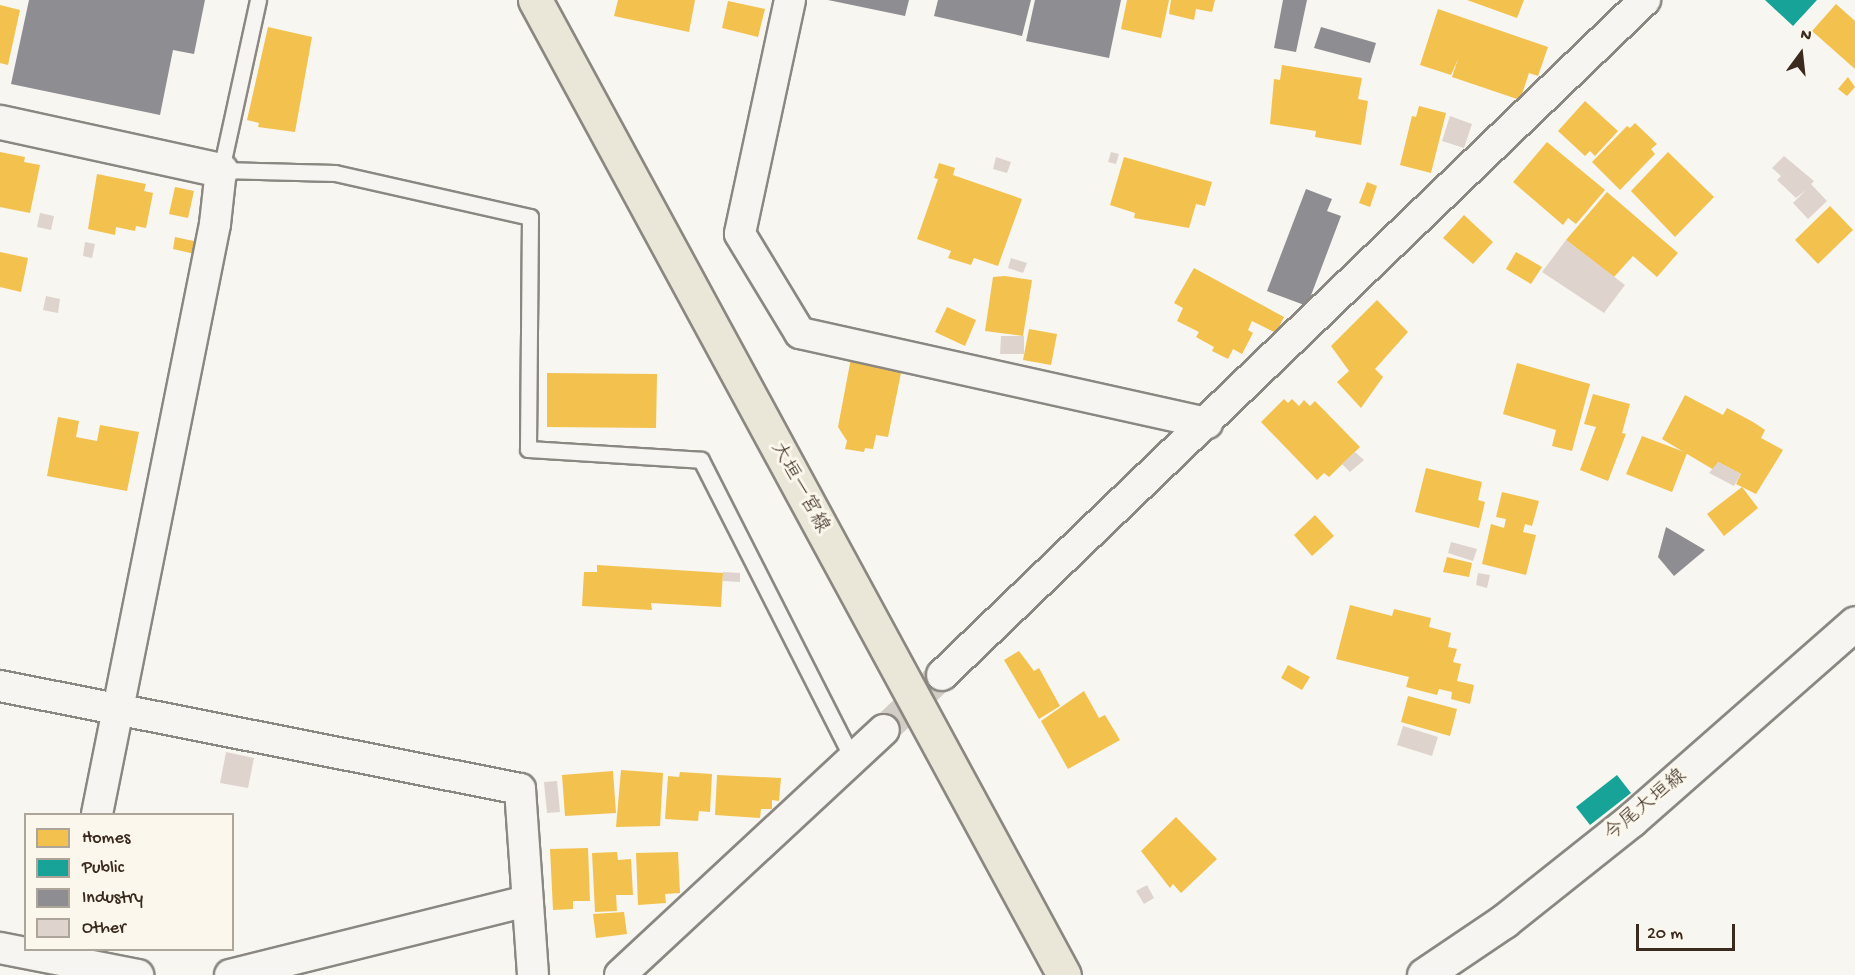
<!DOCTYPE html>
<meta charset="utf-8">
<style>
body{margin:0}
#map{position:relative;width:1855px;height:975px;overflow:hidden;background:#f8f6f0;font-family:"Gochi Hand","Klee One",sans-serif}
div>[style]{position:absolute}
.homes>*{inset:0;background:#f2c14e}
.public>*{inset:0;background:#17a398}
.industry>*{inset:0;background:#8d8d92}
.building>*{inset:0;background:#dfd3cd}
.minor-tunnel>*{height:30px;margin-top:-15px;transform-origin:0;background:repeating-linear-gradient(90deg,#d2cdc6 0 30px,transparent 0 45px)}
.roads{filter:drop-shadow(2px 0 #8b8781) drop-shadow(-2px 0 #8b8781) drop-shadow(0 2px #8b8781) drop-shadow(0 -2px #8b8781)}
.service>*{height:15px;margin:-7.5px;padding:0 7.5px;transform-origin:7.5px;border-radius:7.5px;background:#f6f5f1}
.minor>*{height:30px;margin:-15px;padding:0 15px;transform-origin:15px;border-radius:15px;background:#f6f5f1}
.tertiary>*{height:33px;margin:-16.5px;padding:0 16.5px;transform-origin:16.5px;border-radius:16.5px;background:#f6f5f1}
.secondary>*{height:33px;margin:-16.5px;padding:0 16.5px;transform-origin:16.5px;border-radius:16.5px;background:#f6f5f1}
.primary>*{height:33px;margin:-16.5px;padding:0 16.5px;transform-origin:16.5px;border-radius:16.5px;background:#ebe7d8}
span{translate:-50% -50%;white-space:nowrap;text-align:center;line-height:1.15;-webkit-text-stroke:6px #fbf7ec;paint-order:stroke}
.street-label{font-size:20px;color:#3b2a1e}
.legend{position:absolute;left:24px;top:813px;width:210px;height:138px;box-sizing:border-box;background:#fbf7ec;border:2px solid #aea59a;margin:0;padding:8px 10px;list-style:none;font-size:18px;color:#3b2a1e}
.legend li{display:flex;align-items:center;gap:12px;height:30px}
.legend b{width:30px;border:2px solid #aea59a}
.north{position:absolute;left:1771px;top:24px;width:60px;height:60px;-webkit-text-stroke:4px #fbf7ec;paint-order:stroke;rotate:15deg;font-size:16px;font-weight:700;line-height:24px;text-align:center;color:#3b2a1e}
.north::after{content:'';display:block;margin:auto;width:21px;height:27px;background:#3b2a1e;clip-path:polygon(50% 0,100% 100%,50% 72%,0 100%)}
.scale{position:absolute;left:1636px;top:924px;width:99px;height:27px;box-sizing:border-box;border:3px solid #3b2a1e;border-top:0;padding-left:8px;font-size:18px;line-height:21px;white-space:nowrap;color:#3b2a1e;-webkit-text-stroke:4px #fbf7ec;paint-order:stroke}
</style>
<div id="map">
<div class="homes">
<i style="clip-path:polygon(618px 0,695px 0,689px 32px,614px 16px)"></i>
<i style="clip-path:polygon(1127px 0,1169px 0,1161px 38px,1121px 29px)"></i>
<i style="clip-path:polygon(1171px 0,1215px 0,1212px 12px,1196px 9px,1194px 20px,1169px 14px)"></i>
<i style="clip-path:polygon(1467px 0,1524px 0,1517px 18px)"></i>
<i style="clip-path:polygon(728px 1px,765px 9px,758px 37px,722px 28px)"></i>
<i style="clip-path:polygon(1836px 4px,1855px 21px,1855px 69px,1812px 31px)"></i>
<i style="clip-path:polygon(0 5px,20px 10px,8px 65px,0 63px)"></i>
<i style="clip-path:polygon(1438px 9px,1548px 47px,1538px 76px,1529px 73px,1520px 100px,1452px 77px,1458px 59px,1451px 75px,1420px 65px)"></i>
<i style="clip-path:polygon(268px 27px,312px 37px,295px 132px,258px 127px,259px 123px,247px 120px)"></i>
<i style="clip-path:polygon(1282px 65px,1362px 78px,1358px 99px,1368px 101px,1361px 145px,1315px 137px,1316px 131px,1270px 124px,1274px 79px,1280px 80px)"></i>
<i style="clip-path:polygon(1848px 77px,1855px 87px,1847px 96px,1838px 89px)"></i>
<i style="clip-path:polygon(1585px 101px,1618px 131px,1595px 156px,1590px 151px,1585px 156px,1558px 131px)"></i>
<i style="clip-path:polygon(1419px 106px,1446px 113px,1431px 173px,1400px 165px,1412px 116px,1416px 117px)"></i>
<i style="clip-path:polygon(1635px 123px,1657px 144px,1651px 149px,1655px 154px,1620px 190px,1592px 162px,1627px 126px,1630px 128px)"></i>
<i style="clip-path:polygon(1547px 142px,1605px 190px,1576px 224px,1568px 218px,1563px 225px,1513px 182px)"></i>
<i style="clip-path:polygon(0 152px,25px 157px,24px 162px,40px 165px,30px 213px,0 207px)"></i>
<i style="clip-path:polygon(1668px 152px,1714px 197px,1675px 237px,1631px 191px)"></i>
<i style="clip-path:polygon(1124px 157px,1212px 182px,1205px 206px,1196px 204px,1189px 228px,1134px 218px,1135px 213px,1110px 205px)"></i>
<i style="clip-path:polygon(939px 163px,955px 168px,953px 175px,1022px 199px,998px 266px,974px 258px,971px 265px,948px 258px,951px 251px,917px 239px,938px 179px,934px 178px)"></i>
<i style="clip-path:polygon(97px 174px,146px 184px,144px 191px,153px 193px,146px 228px,136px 226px,135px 231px,116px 227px,115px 235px,88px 229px)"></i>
<i style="clip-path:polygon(1367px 182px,1377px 186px,1370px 207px,1359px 203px)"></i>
<i style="clip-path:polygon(175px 187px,194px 191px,188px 218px,169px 214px)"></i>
<i style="clip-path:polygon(1607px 192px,1678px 253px,1657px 277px,1633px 256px,1614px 277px,1566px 240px)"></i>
<i style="clip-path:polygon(1830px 206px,1853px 230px,1818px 264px,1795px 240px)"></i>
<i style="clip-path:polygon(1464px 215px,1493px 242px,1473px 264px,1443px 238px)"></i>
<i style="clip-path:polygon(175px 237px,198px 242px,195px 254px,173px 249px)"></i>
<i style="clip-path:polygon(0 252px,28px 258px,21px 292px,0 287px)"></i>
<i style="clip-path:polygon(1516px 252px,1542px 267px,1531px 284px,1506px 269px)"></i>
<i style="clip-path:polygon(1194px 268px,1284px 317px,1276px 333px,1252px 321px,1248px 330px,1253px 333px,1242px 354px,1233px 349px,1228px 359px,1212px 351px,1214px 347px,1196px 337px,1199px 332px,1177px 321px,1183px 308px,1174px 303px)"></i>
<i style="clip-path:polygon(1005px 276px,1032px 280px,1023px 336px,985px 331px,993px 277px)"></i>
<i style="clip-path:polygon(1377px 300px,1408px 332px,1375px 369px,1383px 377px,1361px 408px,1337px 382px,1349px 371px,1331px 346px)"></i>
<i style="clip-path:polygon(947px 307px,976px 320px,965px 346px,935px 332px)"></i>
<i style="clip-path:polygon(1029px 329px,1057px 334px,1051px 365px,1023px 360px)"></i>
<i style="clip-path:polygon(851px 358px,902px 368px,888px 437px,876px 435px,873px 449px,865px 448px,864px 452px,845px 449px,847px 441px,838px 427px)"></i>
<i style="clip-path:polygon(1517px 363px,1590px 384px,1572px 451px,1552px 446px,1556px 430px,1503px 414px)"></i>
<i style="clip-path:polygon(547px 373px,657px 374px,656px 428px,547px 427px)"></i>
<i style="clip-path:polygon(1593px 394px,1630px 404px,1622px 433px,1626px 434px,1608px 481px,1580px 470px,1596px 427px,1584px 424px)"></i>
<i style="clip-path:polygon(1685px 395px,1723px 415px,1727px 408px,1753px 422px,1765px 430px,1761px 438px,1783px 450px,1756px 494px,1742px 487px,1758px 508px,1724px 536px,1707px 514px,1742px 487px,1736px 484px,1741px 474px,1718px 462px,1714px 470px,1662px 439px)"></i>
<i style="clip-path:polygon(1284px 399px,1288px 403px,1292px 399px,1299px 406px,1304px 400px,1310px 406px,1315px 401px,1360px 447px,1329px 477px,1324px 473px,1317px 480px,1261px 422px)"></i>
<i style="clip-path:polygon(58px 417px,79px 421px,76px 437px,97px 441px,100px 425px,139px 432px,127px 491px,47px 476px)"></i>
<i style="clip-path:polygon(1642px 436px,1687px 453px,1672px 492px,1626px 474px)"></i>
<i style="clip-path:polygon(1426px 468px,1482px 482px,1478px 500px,1485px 502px,1479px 528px,1415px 512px)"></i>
<i style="clip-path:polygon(1502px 492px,1539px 501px,1532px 526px,1525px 524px,1523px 532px,1536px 535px,1526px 575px,1482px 564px,1491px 524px,1504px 528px,1506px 519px,1496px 517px)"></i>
<i style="clip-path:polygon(1315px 515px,1334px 536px,1312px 556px,1294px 535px)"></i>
<i style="clip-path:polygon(1447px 557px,1472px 563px,1469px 577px,1443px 572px)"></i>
<i style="clip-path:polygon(597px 565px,723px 573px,721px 607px,651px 603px,652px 610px,582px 606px,584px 572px,597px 572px)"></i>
<i style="clip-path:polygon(1350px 605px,1392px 616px,1394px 609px,1431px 618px,1429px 627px,1451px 633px,1448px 647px,1457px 649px,1453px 662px,1461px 664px,1457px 681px,1474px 685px,1470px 704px,1451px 699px,1452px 692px,1439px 689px,1437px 695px,1406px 687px,1409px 677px,1336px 659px)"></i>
<i style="clip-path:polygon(1019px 651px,1034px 671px,1039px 668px,1060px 706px,1039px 719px,1004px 660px)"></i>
<i style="clip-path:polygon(1288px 665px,1310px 677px,1302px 690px,1281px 678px)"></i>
<i style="clip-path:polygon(1084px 691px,1099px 718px,1105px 715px,1120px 740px,1068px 769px,1041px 721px)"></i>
<i style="clip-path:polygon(1408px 696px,1457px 709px,1450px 736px,1401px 722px)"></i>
<i style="clip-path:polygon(621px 770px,663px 773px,660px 826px,616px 827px)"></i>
<i style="clip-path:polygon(613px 771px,616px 813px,565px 816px,562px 775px)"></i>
<i style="clip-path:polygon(680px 772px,712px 774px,710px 812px,699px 811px,698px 821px,665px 819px,668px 776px,679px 777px)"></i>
<i style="clip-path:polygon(717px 775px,781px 778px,779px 801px,772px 800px,772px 809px,761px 809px,760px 818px,715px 815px)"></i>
<i style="clip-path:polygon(1176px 817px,1217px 859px,1181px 893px,1173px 884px,1170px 888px,1141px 851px)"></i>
<i style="clip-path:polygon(588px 848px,590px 901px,573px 901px,573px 909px,553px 910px,550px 849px)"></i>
<i style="clip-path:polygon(617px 852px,618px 860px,631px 859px,633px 895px,616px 895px,617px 911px,595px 912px,592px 853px)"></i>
<i style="clip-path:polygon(678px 852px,680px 893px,665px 894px,666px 903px,638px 905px,636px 853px)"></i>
<i style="clip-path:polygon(624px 912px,627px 934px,596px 938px,593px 914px)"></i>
</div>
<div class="public">
<i style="clip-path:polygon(1765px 0,1817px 0,1793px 26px)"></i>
<i style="clip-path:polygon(1617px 775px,1631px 793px,1590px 825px,1576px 807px)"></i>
</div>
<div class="industry">
<i style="clip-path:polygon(29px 0,205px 0,194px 54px,173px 50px,160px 115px,11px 84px)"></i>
<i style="clip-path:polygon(828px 0,909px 0,905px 16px)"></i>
<i style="clip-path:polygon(938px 0,1031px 0,1022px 36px,934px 16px)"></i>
<i style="clip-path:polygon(1035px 0,1121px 0,1109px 58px,1026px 41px)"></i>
<i style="clip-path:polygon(1283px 0,1307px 0,1296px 52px,1274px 48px)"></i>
<i style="clip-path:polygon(1321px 27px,1376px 43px,1370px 63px,1314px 48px)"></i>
<i style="clip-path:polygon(1306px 189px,1332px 199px,1327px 211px,1341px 216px,1307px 306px,1267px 291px)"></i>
<i style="clip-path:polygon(1666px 527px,1705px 550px,1674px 576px,1658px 557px)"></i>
</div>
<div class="building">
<i style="clip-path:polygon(1450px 116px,1472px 124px,1464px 148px,1442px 141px)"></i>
<i style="clip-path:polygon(1111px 152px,1119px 154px,1116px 164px,1108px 162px)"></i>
<i style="clip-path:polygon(1784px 156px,1814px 181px,1811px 184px,1827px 201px,1808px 219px,1793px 203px,1806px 190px,1796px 198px,1777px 180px,1781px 176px,1772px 168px)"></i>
<i style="clip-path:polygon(996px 157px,1011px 162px,1007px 173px,993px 169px)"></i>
<i style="clip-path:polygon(40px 213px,54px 216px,51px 230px,37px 227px)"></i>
<i style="clip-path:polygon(1566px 240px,1625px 285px,1604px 313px,1542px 272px)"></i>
<i style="clip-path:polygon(85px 242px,95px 244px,92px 258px,83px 256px)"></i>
<i style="clip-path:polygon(1011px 258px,1027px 263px,1023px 273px,1008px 268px)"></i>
<i style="clip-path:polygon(46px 296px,60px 299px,58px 313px,43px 310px)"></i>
<i style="clip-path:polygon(1001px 336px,1024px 336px,1024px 354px,1000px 354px)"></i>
<i style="clip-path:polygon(1355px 452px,1364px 460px,1350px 472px,1342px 464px)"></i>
<i style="clip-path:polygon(1718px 462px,1741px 474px,1734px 486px,1709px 473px)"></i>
<i style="clip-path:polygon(1451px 542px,1477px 549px,1473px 561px,1448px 553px)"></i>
<i style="clip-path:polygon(723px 572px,740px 573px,740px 582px,723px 581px)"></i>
<i style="clip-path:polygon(1478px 573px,1490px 575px,1487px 588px,1476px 585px)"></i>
<i style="clip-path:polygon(1403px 726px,1438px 737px,1432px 756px,1397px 745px)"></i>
<i style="clip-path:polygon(226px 752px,254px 758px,248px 788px,220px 783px)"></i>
<i style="clip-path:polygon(557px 781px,560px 812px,547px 813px,544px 782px)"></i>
<i style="clip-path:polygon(1147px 885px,1154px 898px,1144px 904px,1136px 891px)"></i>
</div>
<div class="minor-tunnel">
<i style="left:884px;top:730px;width:80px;rotate:-43.5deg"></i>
</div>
<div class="roads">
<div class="service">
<i style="left:258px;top:0;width:174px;rotate:102.3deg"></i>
<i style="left:221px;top:170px;width:114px;rotate:1.5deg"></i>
<i style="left:335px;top:173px;width:200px;rotate:12.7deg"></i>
<i style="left:530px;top:217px;width:232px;rotate:90.5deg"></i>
<i style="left:528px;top:449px;width:173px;rotate:3.6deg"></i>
<i style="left:701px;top:460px;width:335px;rotate:63.1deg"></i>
</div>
<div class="minor">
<i style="left:790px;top:0;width:239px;rotate:102.1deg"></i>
<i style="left:740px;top:234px;width:116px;rotate:58.8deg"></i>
<i style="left:800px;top:333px;width:417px;rotate:12.5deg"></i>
<i style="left:942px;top:675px;width:975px;rotate:-43.84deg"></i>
<i style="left:0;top:686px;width:530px;rotate:11.2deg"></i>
<i style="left:520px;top:789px;width:186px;rotate:86deg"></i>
<i style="left:97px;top:814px;width:602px;rotate:-78.69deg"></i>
<i style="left:215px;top:224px;width:54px;rotate:-83.7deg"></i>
<i style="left:0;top:948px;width:141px;rotate:11.1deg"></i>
<i style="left:230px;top:975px;width:306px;rotate:-14deg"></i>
<i style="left:620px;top:975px;width:360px;rotate:-42.9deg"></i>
</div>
<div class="tertiary">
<i style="left:0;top:122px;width:226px;rotate:12.3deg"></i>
</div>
<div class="secondary">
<i style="left:1424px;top:975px;width:97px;rotate:-34deg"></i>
<i style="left:1504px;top:921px;width:162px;rotate:-38.5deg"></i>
<i style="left:1631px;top:820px;width:298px;rotate:-41.3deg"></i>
</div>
<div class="primary">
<i style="left:535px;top:0;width:1109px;rotate:61.52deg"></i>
</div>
</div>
<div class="street-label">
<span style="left:799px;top:488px;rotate:61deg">大垣一宮線</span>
<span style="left:1646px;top:806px;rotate:-40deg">今尾大垣線</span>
</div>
<ul class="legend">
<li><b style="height:16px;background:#f2c14e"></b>Homes</li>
<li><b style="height:16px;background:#17a398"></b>Public</li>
<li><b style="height:16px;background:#8d8d92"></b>Industry</li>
<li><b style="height:16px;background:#dfd3cd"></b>Other</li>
</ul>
<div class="north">N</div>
<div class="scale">20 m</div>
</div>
